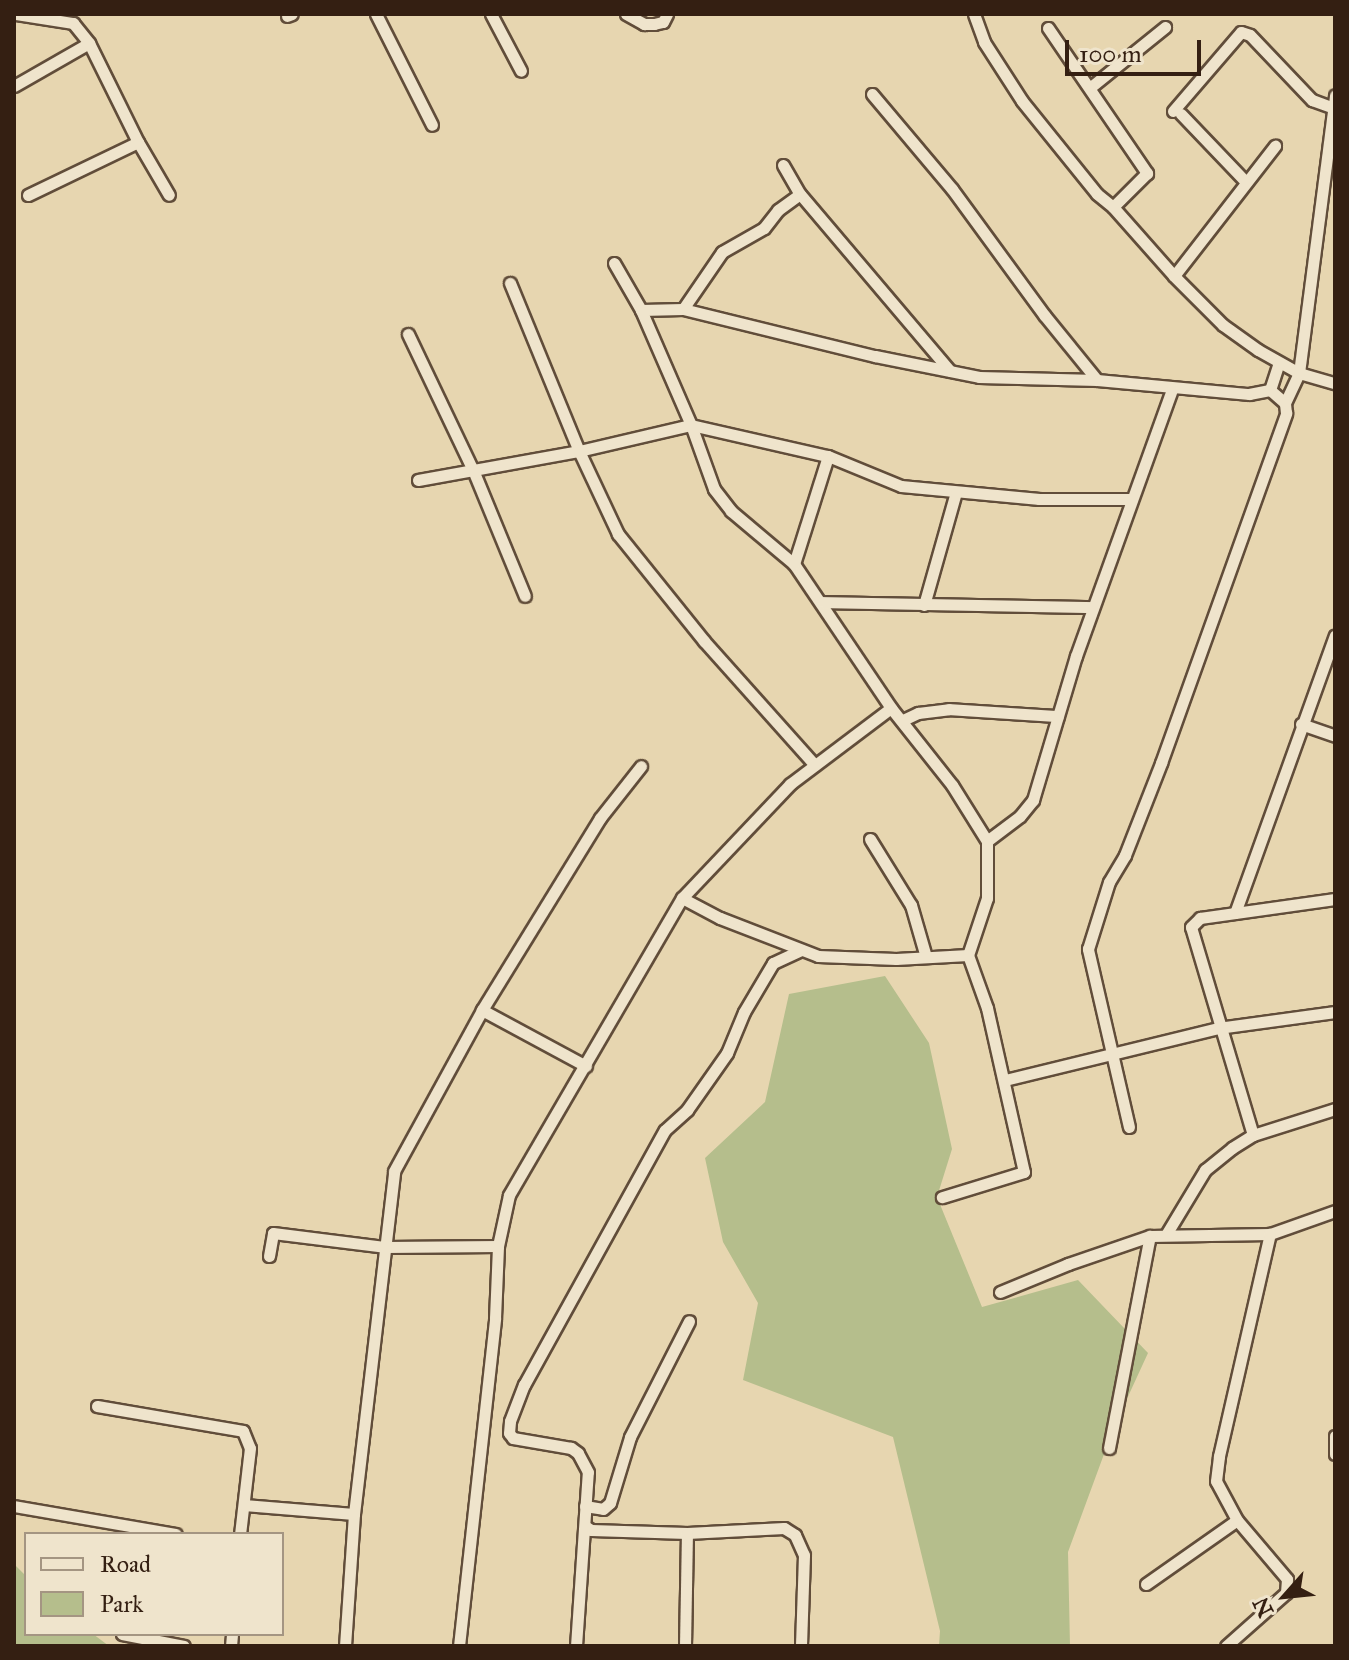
<!DOCTYPE html>
<style>
body{margin:0}
#map{position:relative;width:1349px;height:1660px;overflow:hidden;background:#e7d6b0;font-family:"IM FELL Great Primer",serif}
div>[style]{position:absolute}
.green>*{inset:0;background:#b5be8c}
.roads{filter:drop-shadow(2px 0 #614d3a) drop-shadow(-2px 0 #614d3a) drop-shadow(0 2px #614d3a) drop-shadow(0 -2px #614d3a)}
.minor>*{height:11px;margin:-5.5px;padding:0 5.5px;transform-origin:5.5px;border-radius:5.5px;background:#efe4cc}
span{translate:-50% -50%;white-space:nowrap;text-align:center;line-height:1.15;-webkit-text-stroke:6px #efe4cc;paint-order:stroke}
.frame{position:absolute;inset:0;border:16px solid #341f12;pointer-events:none}
.legend{position:absolute;left:24px;top:1532px;width:260px;height:104px;box-sizing:border-box;background:#efe4cc;border:2px solid #a49582;margin:0;padding:10px 14px;list-style:none;font-size:24px;color:#341f12}
.legend li{display:flex;align-items:center;gap:16px;height:40px}
.legend b{width:40px;border:2px solid #a49582}
.north{position:absolute;left:1245px;top:1556px;width:80px;height:80px;-webkit-text-stroke:6px #efe4cc;paint-order:stroke;rotate:243deg;font-size:22px;font-weight:700;line-height:32px;text-align:center;color:#341f12}
.north::after{content:'';display:block;margin:auto;width:28px;height:36px;background:#341f12;clip-path:polygon(50% 0,100% 100%,50% 72%,0 100%)}
.scale{position:absolute;left:1065px;top:40px;width:136px;height:36px;box-sizing:border-box;border:4px solid #341f12;border-top:0;padding-left:10px;font-size:24px;line-height:28px;white-space:nowrap;color:#341f12;-webkit-text-stroke:6px #efe4cc;paint-order:stroke}
</style>
<div id="map">
<div class="green">
<i style="clip-path:polygon(885px 976px,929px 1043px,952px 1149px,937px 1197px,982px 1307px,1078px 1280px,1148px 1353px,1114px 1427px,1068px 1552px,1070px 1646px,939px 1646px,940px 1631px,893px 1437px,743px 1380px,758px 1303px,723px 1242px,705px 1158px,765px 1102px,789px 994px)"></i>
<i style="clip-path:polygon(14px 1564px,26px 1576px,26px 1634px,93px 1634px,109px 1646px,14px 1646px)"></i>
</div>
<div class="roads">
<div class="minor">
<i style="left:16px;top:14px;width:58px;rotate:9deg"></i>
<i style="left:73px;top:23px;width:26px;rotate:51deg"></i>
<i style="left:376px;top:14px;width:124px;rotate:63.2deg"></i>
<i style="left:491px;top:14px;width:64px;rotate:62.2deg"></i>
<i style="left:626px;top:14px;width:21px;rotate:29deg"></i>
<i style="left:644px;top:24px;width:10px"></i>
<i style="left:654px;top:24px;width:9px;rotate:-13deg"></i>
<i style="left:663px;top:22px;width:9px;rotate:-63deg"></i>
<i style="left:974px;top:14px;width:30px;rotate:70deg"></i>
<i style="left:984px;top:42px;width:70px;rotate:57.2deg"></i>
<i style="left:1022px;top:101px;width:119px;rotate:51.1deg"></i>
<i style="left:1097px;top:194px;width:21px;rotate:39deg"></i>
<i style="left:1113px;top:207px;width:92px;rotate:48.5deg"></i>
<i style="left:1174px;top:276px;width:69px;rotate:45deg"></i>
<i style="left:1223px;top:325px;width:43px;rotate:35.5deg"></i>
<i style="left:1258px;top:350px;width:47px;rotate:29.3deg"></i>
<i style="left:1299px;top:373px;width:37px;rotate:16deg"></i>
<i style="left:287px;top:16px;width:5px;rotate:-22deg"></i>
<i style="left:1048px;top:28px;width:176px;rotate:55.7deg"></i>
<i style="left:1147px;top:173px;width:48px;rotate:135deg"></i>
<i style="left:14px;top:86px;width:86px;rotate:-29.8deg"></i>
<i style="left:89px;top:43px;width:110px;rotate:63.7deg"></i>
<i style="left:138px;top:142px;width:61px;rotate:59.7deg"></i>
<i style="left:1092px;top:86px;width:94px;rotate:-38.9deg"></i>
<i style="left:872px;top:94px;width:124px;rotate:49.9deg"></i>
<i style="left:952px;top:189px;width:157px;rotate:53.8deg"></i>
<i style="left:1045px;top:316px;width:82px;rotate:50.9deg"></i>
<i style="left:1173px;top:111px;width:104px;rotate:-49.3deg"></i>
<i style="left:1241px;top:32px;width:9px;rotate:18deg"></i>
<i style="left:1250px;top:35px;width:90px;rotate:46.4deg"></i>
<i style="left:1312px;top:100px;width:20px;rotate:20deg"></i>
<i style="left:1181px;top:114px;width:94px;rotate:46.3deg"></i>
<i style="left:783px;top:165px;width:34px;rotate:60deg"></i>
<i style="left:800px;top:194px;width:232px;rotate:49.7deg"></i>
<i style="left:28px;top:195px;width:122px;rotate:-25.7deg"></i>
<i style="left:614px;top:263px;width:54px;rotate:60.1deg"></i>
<i style="left:641px;top:310px;width:125px;rotate:66.5deg"></i>
<i style="left:691px;top:425px;width:68px;rotate:70.2deg"></i>
<i style="left:714px;top:489px;width:28px;rotate:52deg"></i>
<i style="left:731px;top:511px;width:82px;rotate:40.1deg"></i>
<i style="left:794px;top:564px;width:174px;rotate:56deg"></i>
<i style="left:891px;top:708px;width:98px;rotate:51.6deg"></i>
<i style="left:952px;top:785px;width:66px;rotate:58deg"></i>
<i style="left:987px;top:841px;width:57px;rotate:90deg"></i>
<i style="left:987px;top:898px;width:60px;rotate:108.4deg"></i>
<i style="left:968px;top:955px;width:56px;rotate:70.3deg"></i>
<i style="left:987px;top:1008px;width:168px;rotate:77.3deg"></i>
<i style="left:1024px;top:1172px;width:86px;rotate:163deg"></i>
<i style="left:1174px;top:276px;width:165px;rotate:-52.2deg"></i>
<i style="left:510px;top:283px;width:182px;rotate:67.7deg"></i>
<i style="left:579px;top:451px;width:92px;rotate:64.8deg"></i>
<i style="left:618px;top:534px;width:137px;rotate:51.2deg"></i>
<i style="left:704px;top:641px;width:166px;rotate:48.2deg"></i>
<i style="left:683px;top:309px;width:69px;rotate:-55.6deg"></i>
<i style="left:722px;top:252px;width:48px;rotate:-29.7deg"></i>
<i style="left:764px;top:228px;width:23px;rotate:-52deg"></i>
<i style="left:778px;top:210px;width:27px;rotate:-36deg"></i>
<i style="left:641px;top:310px;width:42px;rotate:-1.4deg"></i>
<i style="left:683px;top:309px;width:198px;rotate:13.8deg"></i>
<i style="left:875px;top:356px;width:106px;rotate:11.4deg"></i>
<i style="left:979px;top:377px;width:118px;rotate:1.5deg"></i>
<i style="left:1097px;top:380px;width:153px;rotate:5.3deg"></i>
<i style="left:1249px;top:394px;width:21px;rotate:-11deg"></i>
<i style="left:1270px;top:390px;width:28px;rotate:-72deg"></i>
<i style="left:408px;top:334px;width:151px;rotate:64.5deg"></i>
<i style="left:473px;top:470px;width:136px;rotate:67.6deg"></i>
<i style="left:1285px;top:403px;width:33px;rotate:-65deg"></i>
<i style="left:1299px;top:373px;width:280px;rotate:-82.6deg"></i>
<i style="left:418px;top:480px;width:164px;rotate:-10.2deg"></i>
<i style="left:579px;top:451px;width:115px;rotate:-13.1deg"></i>
<i style="left:691px;top:425px;width:140px;rotate:12.8deg"></i>
<i style="left:828px;top:456px;width:79px;rotate:22.3deg"></i>
<i style="left:901px;top:486px;width:139px;rotate:5.4deg"></i>
<i style="left:1039px;top:499px;width:91px"></i>
<i style="left:794px;top:564px;width:113px;rotate:-72.5deg"></i>
<i style="left:823px;top:602px;width:270px;rotate:1.1deg"></i>
<i style="left:924px;top:605px;width:117px;rotate:-74.2deg"></i>
<i style="left:903px;top:720px;width:17px;rotate:-25deg"></i>
<i style="left:918px;top:713px;width:31px;rotate:-7deg"></i>
<i style="left:949px;top:709px;width:109px;rotate:3.7deg"></i>
<i style="left:1301px;top:724px;width:36px;rotate:19deg"></i>
<i style="left:870px;top:839px;width:78px;rotate:58.2deg"></i>
<i style="left:911px;top:905px;width:54px;rotate:73.9deg"></i>
<i style="left:987px;top:841px;width:41px;rotate:-37.1deg"></i>
<i style="left:1020px;top:816px;width:21px;rotate:-51deg"></i>
<i style="left:1033px;top:800px;width:150px;rotate:-73.4deg"></i>
<i style="left:1076px;top:656px;width:283px;rotate:-70.2deg"></i>
<i style="left:682px;top:898px;width:43px;rotate:27.8deg"></i>
<i style="left:720px;top:918px;width:105px;rotate:21.2deg"></i>
<i style="left:818px;top:956px;width:78px;rotate:2.2deg"></i>
<i style="left:896px;top:959px;width:72px;rotate:-3.2deg"></i>
<i style="left:1235px;top:913px;width:295px;rotate:-70.2deg"></i>
<i style="left:482px;top:1010px;width:118px;rotate:28.3deg"></i>
<i style="left:1005px;top:1080px;width:219px;rotate:-13.7deg"></i>
<i style="left:1218px;top:1028px;width:118px;rotate:-7.8deg"></i>
<i style="left:1129px;top:1127px;width:183px;rotate:-103deg"></i>
<i style="left:1088px;top:949px;width:70px;rotate:-72.6deg"></i>
<i style="left:1109px;top:882px;width:31px;rotate:-59deg"></i>
<i style="left:1125px;top:855px;width:99px;rotate:-68.6deg"></i>
<i style="left:1161px;top:763px;width:372px;rotate:-70.3deg"></i>
<i style="left:1286px;top:413px;width:10px;rotate:-96deg"></i>
<i style="left:1285px;top:403px;width:20px;rotate:-139deg"></i>
<i style="left:1253px;top:1135px;width:217px;rotate:-106.6deg"></i>
<i style="left:1191px;top:927px;width:13px;rotate:-45deg"></i>
<i style="left:1200px;top:918px;width:136px;rotate:-8deg"></i>
<i style="left:1167px;top:1233px;width:74px;rotate:-58.9deg"></i>
<i style="left:1205px;top:1170px;width:35px;rotate:-39deg"></i>
<i style="left:1232px;top:1148px;width:25px;rotate:-32deg"></i>
<i style="left:1253px;top:1135px;width:86px;rotate:-17.6deg"></i>
<i style="left:269px;top:1256px;width:23px;rotate:-80deg"></i>
<i style="left:273px;top:1233px;width:114px;rotate:7.1deg"></i>
<i style="left:386px;top:1247px;width:112px;rotate:-0.5deg"></i>
<i style="left:1000px;top:1292px;width:74px;rotate:-22.4deg"></i>
<i style="left:1068px;top:1264px;width:87px;rotate:-18.9deg"></i>
<i style="left:1150px;top:1236px;width:120px;rotate:-1deg"></i>
<i style="left:1270px;top:1234px;width:69px;rotate:-19.5deg"></i>
<i style="left:97px;top:1406px;width:148px;rotate:9.7deg"></i>
<i style="left:243px;top:1431px;width:18px;rotate:68deg"></i>
<i style="left:250px;top:1448px;width:87px;rotate:96.6deg"></i>
<i style="left:1335px;top:1436px;width:18px;rotate:90deg"></i>
<i style="left:1109px;top:1448px;width:216px;rotate:-79.1deg"></i>
<i style="left:244px;top:1505px;width:110px;rotate:4.7deg"></i>
<i style="left:14px;top:1506px;width:164px;rotate:9.8deg"></i>
<i style="left:585px;top:1506px;width:18px;rotate:9deg"></i>
<i style="left:603px;top:1509px;width:9px;rotate:-41deg"></i>
<i style="left:610px;top:1503px;width:69px;rotate:-73.1deg"></i>
<i style="left:630px;top:1437px;width:130px;rotate:-63deg"></i>
<i style="left:585px;top:1526px;width:7px;rotate:34deg"></i>
<i style="left:591px;top:1530px;width:96px;rotate:1.8deg"></i>
<i style="left:687px;top:1533px;width:97px;rotate:-3deg"></i>
<i style="left:784px;top:1528px;width:13px;rotate:32deg"></i>
<i style="left:795px;top:1535px;width:22px;rotate:66deg"></i>
<i style="left:804px;top:1555px;width:91px;rotate:91.9deg"></i>
<i style="left:1146px;top:1584px;width:111px;rotate:-35.1deg"></i>
<i style="left:122px;top:1634px;width:63px;rotate:11deg"></i>
<i style="left:231px;top:1646px;width:12px;rotate:-85deg"></i>
<i style="left:345px;top:1646px;width:132px;rotate:-86.1deg"></i>
<i style="left:354px;top:1514px;width:345px;rotate:-83.3deg"></i>
<i style="left:394px;top:1171px;width:183px;rotate:-61.3deg"></i>
<i style="left:482px;top:1010px;width:225px;rotate:-58.4deg"></i>
<i style="left:600px;top:818px;width:66px;rotate:-51.7deg"></i>
<i style="left:459px;top:1646px;width:330px;rotate:-83.7deg"></i>
<i style="left:495px;top:1318px;width:72px;rotate:-87.6deg"></i>
<i style="left:498px;top:1246px;width:52px;rotate:-77.8deg"></i>
<i style="left:509px;top:1195px;width:344px;rotate:-59.8deg"></i>
<i style="left:682px;top:898px;width:157px;rotate:-46.5deg"></i>
<i style="left:790px;top:784px;width:126px;rotate:-37deg"></i>
<i style="left:576px;top:1646px;width:174px;rotate:-86.1deg"></i>
<i style="left:588px;top:1472px;width:21px;rotate:-118deg"></i>
<i style="left:578px;top:1453px;width:9px;rotate:-144deg"></i>
<i style="left:571px;top:1448px;width:59px;rotate:-170.2deg"></i>
<i style="left:513px;top:1438px;width:6px;rotate:-129deg"></i>
<i style="left:509px;top:1433px;width:12px;rotate:-85deg"></i>
<i style="left:510px;top:1421px;width:39px;rotate:-69deg"></i>
<i style="left:524px;top:1385px;width:291px;rotate:-61.1deg"></i>
<i style="left:665px;top:1130px;width:30px;rotate:-42deg"></i>
<i style="left:687px;top:1110px;width:70px;rotate:-54.9deg"></i>
<i style="left:727px;top:1053px;width:44px;rotate:-67.5deg"></i>
<i style="left:744px;top:1012px;width:57px;rotate:-59.4deg"></i>
<i style="left:773px;top:963px;width:31px;rotate:-25deg"></i>
<i style="left:685px;top:1646px;width:113px;rotate:-89deg"></i>
<i style="left:1226px;top:1646px;width:80px;rotate:-41.5deg"></i>
<i style="left:1286px;top:1593px;width:14px;rotate:-86deg"></i>
<i style="left:1287px;top:1579px;width:77px;rotate:-130.3deg"></i>
<i style="left:1237px;top:1520px;width:44px;rotate:-118.3deg"></i>
<i style="left:1216px;top:1481px;width:25px;rotate:-83deg"></i>
<i style="left:1219px;top:1456px;width:228px;rotate:-77.1deg"></i>
</div>
</div>
<div class="frame"></div>
<ul class="legend">
<li><b style="height:10px;background:#efe4cc"></b>Road</li>
<li><b style="height:22px;background:#b5be8c"></b>Park</li>
</ul>
<div class="north">N</div>
<div class="scale">100 m</div>
</div>
